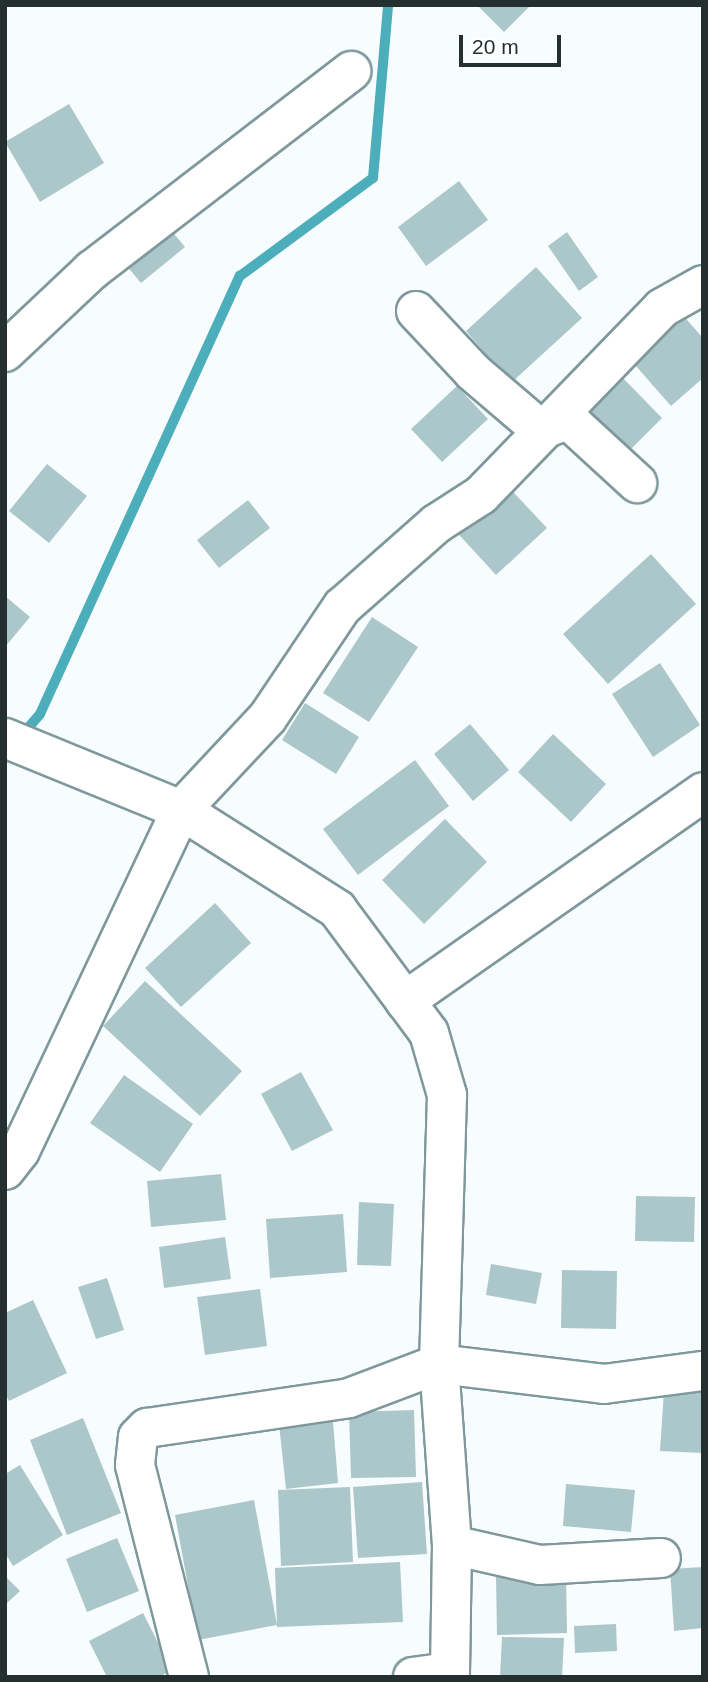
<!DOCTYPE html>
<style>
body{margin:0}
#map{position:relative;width:708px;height:1682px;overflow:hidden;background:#f7fdfe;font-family:Helvetica,sans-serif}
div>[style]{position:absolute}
.stream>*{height:10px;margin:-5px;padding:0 5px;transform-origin:5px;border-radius:5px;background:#4daebb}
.building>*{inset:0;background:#acc7ca}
.roads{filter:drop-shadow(2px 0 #7f989c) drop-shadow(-2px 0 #7f989c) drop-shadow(0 2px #7f989c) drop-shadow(0 -2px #7f989c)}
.minor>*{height:38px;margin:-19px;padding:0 19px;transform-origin:19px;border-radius:19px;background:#fff}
span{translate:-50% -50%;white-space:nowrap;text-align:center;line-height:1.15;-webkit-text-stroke:7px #fff;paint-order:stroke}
.frame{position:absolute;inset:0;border:7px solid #242f30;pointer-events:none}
.scale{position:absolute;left:459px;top:35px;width:102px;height:32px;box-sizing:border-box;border:4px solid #242f30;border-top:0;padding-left:9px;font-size:21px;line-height:24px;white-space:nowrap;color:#242f30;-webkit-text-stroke:5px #fff;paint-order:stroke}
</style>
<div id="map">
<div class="stream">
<i style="left:21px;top:736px;width:29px;rotate:-49deg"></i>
<i style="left:40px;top:714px;width:482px;rotate:-65.5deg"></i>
<i style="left:240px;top:276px;width:165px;rotate:-36.4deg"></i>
<i style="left:373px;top:178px;width:174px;rotate:-85deg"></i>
</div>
<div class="building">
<i style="clip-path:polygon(477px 5px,531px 5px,504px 32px)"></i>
<i style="clip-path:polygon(69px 104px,104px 163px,40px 202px,5px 142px)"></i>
<i style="clip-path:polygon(459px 181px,488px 220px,426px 266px,398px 227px)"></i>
<i style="clip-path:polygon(165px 223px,185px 247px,141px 283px,121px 259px)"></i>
<i style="clip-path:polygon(567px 232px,598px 277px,579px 291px,548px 246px)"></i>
<i style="clip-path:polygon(536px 267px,582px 318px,511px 383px,466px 331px)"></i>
<i style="clip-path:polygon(679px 311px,703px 338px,703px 378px,671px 406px,628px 357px)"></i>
<i style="clip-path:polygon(619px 374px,662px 418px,616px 464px,573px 420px)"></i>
<i style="clip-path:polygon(457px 386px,488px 419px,442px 462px,411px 429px)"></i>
<i style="clip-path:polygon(47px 464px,87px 496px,49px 543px,9px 511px)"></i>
<i style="clip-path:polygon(501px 479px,547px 528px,496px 575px,451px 526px)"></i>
<i style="clip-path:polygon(248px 500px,270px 528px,219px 568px,197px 540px)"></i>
<i style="clip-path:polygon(651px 554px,696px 604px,608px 684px,563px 634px)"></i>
<i style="clip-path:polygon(5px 596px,30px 617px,5px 647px)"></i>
<i style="clip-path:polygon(372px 617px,418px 647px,369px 722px,323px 693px)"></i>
<i style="clip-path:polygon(660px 663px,700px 725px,653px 757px,612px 694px)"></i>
<i style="clip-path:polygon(305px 703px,359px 737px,336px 774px,282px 740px)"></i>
<i style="clip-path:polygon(470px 724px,509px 770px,473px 801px,434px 754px)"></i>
<i style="clip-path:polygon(553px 734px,606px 784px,571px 822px,518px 772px)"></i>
<i style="clip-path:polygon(415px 760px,449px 806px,358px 875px,323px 829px)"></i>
<i style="clip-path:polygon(445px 819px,487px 862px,424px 924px,382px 880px)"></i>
<i style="clip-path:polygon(215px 903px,251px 943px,181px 1007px,145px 968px)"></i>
<i style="clip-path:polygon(145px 981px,242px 1071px,200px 1116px,103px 1026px)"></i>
<i style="clip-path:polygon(301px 1072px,333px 1130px,292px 1151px,261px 1094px)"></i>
<i style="clip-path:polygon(124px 1075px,193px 1124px,160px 1172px,90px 1123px)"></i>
<i style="clip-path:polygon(221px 1174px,226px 1220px,151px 1227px,147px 1181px)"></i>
<i style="clip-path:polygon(636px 1196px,695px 1197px,694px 1242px,635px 1241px)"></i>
<i style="clip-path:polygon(359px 1202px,394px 1204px,391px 1266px,357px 1265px)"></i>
<i style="clip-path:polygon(343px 1214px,347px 1272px,270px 1278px,266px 1219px)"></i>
<i style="clip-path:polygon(225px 1237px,231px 1279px,164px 1288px,159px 1247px)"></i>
<i style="clip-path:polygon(491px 1264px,542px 1273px,536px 1304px,486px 1295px)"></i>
<i style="clip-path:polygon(562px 1270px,617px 1271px,616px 1329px,561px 1328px)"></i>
<i style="clip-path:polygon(107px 1278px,124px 1330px,96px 1339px,78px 1287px)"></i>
<i style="clip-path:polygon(260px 1289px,267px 1346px,205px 1355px,197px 1297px)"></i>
<i style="clip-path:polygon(33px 1300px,67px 1373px,9px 1401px,5px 1393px,5px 1313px)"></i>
<i style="clip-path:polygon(664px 1391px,703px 1393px,703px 1453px,660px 1451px)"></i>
<i style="clip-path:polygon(332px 1409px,338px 1483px,286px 1489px,278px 1415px)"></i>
<i style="clip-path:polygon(414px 1410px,416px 1477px,351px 1478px,349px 1412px)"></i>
<i style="clip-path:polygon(83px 1418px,121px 1513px,67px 1535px,30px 1440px)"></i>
<i style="clip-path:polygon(20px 1465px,63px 1535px,13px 1566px,5px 1553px,5px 1474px)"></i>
<i style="clip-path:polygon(422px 1482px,427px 1554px,358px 1558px,353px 1487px)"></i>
<i style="clip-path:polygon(566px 1484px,635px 1490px,631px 1532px,563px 1526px)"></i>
<i style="clip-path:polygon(350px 1487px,353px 1562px,281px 1566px,278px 1490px)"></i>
<i style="clip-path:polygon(254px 1500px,277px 1625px,198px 1640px,175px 1515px)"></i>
<i style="clip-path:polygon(117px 1538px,139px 1591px,87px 1612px,66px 1559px)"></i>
<i style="clip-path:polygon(400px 1562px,403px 1622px,277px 1627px,275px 1568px)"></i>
<i style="clip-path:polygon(703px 1567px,703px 1628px,674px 1631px,670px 1569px)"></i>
<i style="clip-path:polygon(566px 1575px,567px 1633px,497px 1635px,496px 1577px)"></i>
<i style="clip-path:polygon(5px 1576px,20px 1591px,5px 1605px)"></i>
<i style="clip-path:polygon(143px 1613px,172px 1670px,159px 1677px,107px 1677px,89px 1641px)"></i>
<i style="clip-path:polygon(616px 1624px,617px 1651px,575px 1653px,574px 1626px)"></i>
<i style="clip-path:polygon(502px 1637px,564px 1638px,562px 1677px,500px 1677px)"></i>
</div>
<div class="roads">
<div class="minor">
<i style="left:416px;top:311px;width:83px;rotate:46.9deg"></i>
<i style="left:473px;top:372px;width:89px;rotate:40.5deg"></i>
<i style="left:541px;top:430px;width:26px;rotate:-21deg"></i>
<i style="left:565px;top:421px;width:10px;rotate:24deg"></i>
<i style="left:574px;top:425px;width:86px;rotate:42.6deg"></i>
<i style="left:5px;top:352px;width:120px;rotate:-43.3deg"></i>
<i style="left:92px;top:270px;width:327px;rotate:-37.5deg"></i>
<i style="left:5px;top:738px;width:190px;rotate:22.2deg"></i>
<i style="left:181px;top:810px;width:185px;rotate:32.4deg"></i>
<i style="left:337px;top:909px;width:154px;rotate:53.4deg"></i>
<i style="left:429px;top:1033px;width:65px;rotate:73.8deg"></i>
<i style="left:447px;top:1095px;width:269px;rotate:91.7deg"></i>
<i style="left:439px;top:1364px;width:181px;rotate:85.9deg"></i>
<i style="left:452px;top:1545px;width:132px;rotate:90.9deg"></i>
<i style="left:405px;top:1001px;width:364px;rotate:-35deg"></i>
<i style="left:5px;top:1170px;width:24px;rotate:-52deg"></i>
<i style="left:20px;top:1151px;width:377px;rotate:-64.7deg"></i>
<i style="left:181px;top:810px;width:127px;rotate:-46.9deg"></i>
<i style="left:268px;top:717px;width:133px;rotate:-56.1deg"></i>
<i style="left:342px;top:607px;width:125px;rotate:-41.4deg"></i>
<i style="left:436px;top:524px;width:54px;rotate:-32.8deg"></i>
<i style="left:481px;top:495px;width:260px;rotate:-45.9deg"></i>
<i style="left:662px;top:308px;width:47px;rotate:-29.3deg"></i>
<i style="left:452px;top:1545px;width:90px;rotate:12.8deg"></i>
<i style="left:540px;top:1565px;width:121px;rotate:-3.3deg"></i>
<i style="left:189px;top:1677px;width:219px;rotate:-104.3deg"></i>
<i style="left:135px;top:1465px;width:28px;rotate:-84deg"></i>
<i style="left:138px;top:1437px;width:13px;rotate:-45deg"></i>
<i style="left:147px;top:1428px;width:204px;rotate:-8.4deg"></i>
<i style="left:349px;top:1398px;width:96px;rotate:-20.7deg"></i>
<i style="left:439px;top:1364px;width:166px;rotate:6.9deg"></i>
<i style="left:604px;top:1384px;width:100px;rotate:-7.5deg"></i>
<i style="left:413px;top:1677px;width:37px;rotate:-8deg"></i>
</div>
</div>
<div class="frame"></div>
<div class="scale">20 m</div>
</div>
